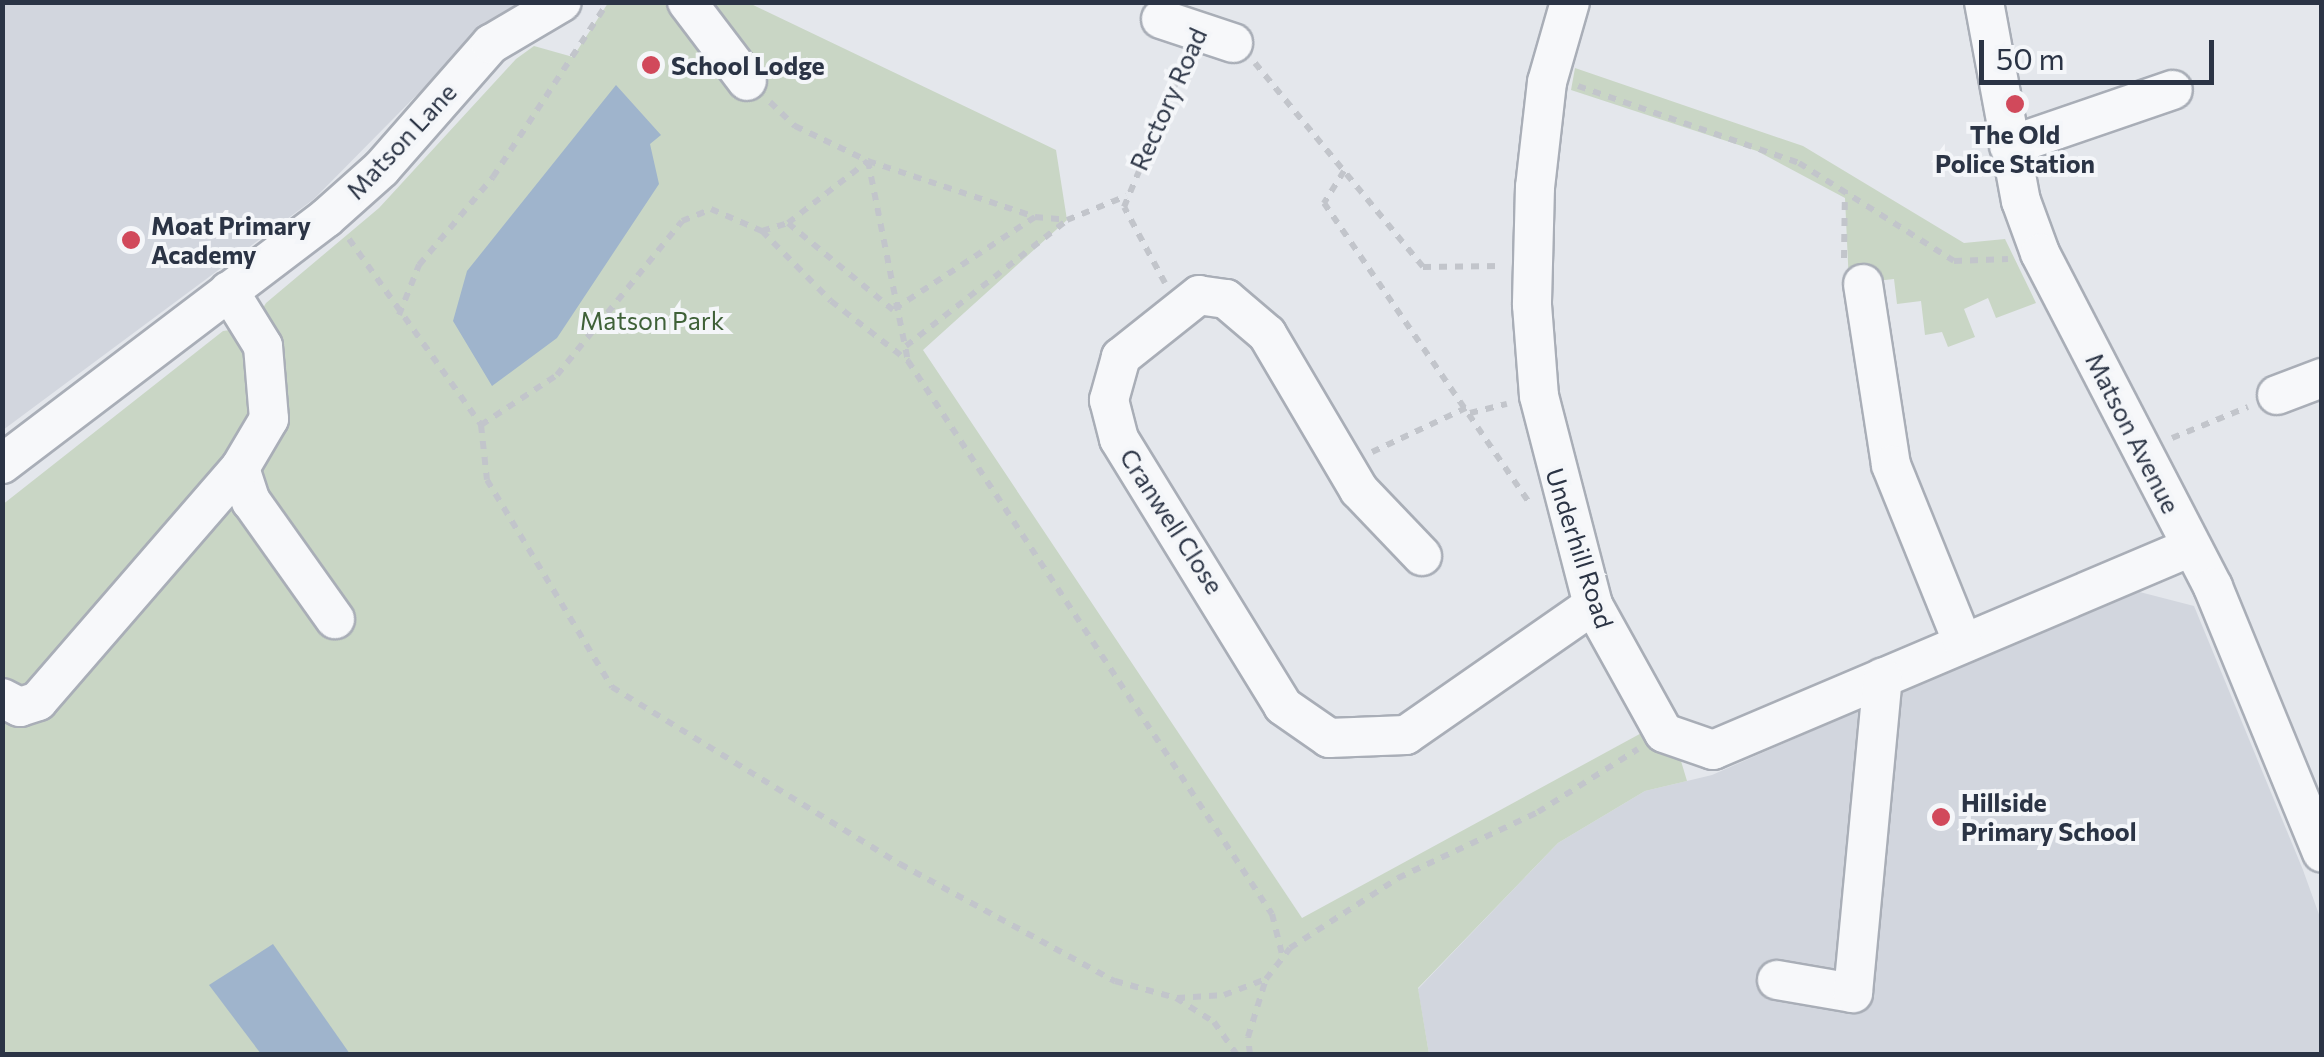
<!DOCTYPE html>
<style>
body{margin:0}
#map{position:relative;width:2324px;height:1057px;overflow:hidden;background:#e4e7ec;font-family:Commissioner,sans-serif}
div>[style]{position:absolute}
.built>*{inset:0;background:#d2d6de}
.green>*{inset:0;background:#c9d6c5}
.water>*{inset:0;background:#9fb4cc}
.path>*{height:6px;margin-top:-3px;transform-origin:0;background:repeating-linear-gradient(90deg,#c2c5cb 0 8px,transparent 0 16px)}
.roads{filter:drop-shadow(2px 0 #a9aeb7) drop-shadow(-2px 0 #a9aeb7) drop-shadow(0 2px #a9aeb7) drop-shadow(0 -2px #a9aeb7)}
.minor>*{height:38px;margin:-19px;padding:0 19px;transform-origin:19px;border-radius:19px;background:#f7f8fa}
.dots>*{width:28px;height:28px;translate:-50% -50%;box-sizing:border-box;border:5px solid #f4f6f9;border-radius:50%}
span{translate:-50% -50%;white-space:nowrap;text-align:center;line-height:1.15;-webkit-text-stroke:8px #f4f6f9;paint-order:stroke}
.poi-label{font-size:25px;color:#2b3445;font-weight:700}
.left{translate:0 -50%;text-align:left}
.street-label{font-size:25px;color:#2b3445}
.park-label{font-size:25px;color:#3f6138}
.frame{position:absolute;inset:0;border:5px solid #2b3445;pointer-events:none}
.scale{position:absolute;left:1979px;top:40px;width:235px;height:45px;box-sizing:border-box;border:5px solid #2b3445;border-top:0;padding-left:12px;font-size:30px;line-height:35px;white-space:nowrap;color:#2b3445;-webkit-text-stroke:8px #f4f6f9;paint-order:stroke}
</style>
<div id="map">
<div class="built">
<i style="clip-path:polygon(3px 3px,530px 3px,470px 41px,314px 199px,3px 430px)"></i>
<i style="clip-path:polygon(2132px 590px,2194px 606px,2303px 870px,2321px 920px,2321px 1054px,1429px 1054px,1418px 989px,1558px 843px,1645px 791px,1712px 775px)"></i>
</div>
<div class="green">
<i style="clip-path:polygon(608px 3px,749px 3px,1056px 150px,1067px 220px,923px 350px,1302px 918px,1647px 730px,1681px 761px,1687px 781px,1645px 791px,1558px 843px,1418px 988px,1429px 1054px,3px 1054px,2px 505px,223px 331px,251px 327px,266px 303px,379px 208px,516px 59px,534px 46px,573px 57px)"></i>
<i style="clip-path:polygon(1575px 68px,1803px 146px,1964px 243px,2005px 239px,2036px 303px,1996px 318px,1988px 298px,1964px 309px,1975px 337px,1948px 347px,1942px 332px,1925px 335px,1921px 301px,1897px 304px,1894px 279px,1849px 284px,1845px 198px,1757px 151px,1571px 90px)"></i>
</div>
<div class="water">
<i style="clip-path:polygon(616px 85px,661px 135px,650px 144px,659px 184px,557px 338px,492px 386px,453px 321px,467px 271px)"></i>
<i style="clip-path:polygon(273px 944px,350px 1054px,261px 1054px,209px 985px)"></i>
</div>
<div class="path">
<i style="left:1255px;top:63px;width:264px;rotate:50.5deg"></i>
<i style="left:1423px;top:267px;width:78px;rotate:-0.7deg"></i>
<i style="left:1578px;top:86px;width:234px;rotate:19.2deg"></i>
<i style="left:1799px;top:163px;width:183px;rotate:32.3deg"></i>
<i style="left:1954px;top:261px;width:54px;rotate:-2.1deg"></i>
<i style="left:770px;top:102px;width:35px;rotate:44deg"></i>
<i style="left:795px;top:126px;width:81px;rotate:25.6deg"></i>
<i style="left:868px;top:161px;width:204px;rotate:78.7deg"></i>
<i style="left:908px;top:361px;width:662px;rotate:56.65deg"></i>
<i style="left:1272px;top:914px;width:41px;rotate:76deg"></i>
<i style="left:1344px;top:171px;width:38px;rotate:122deg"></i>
<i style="left:1324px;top:203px;width:366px;rotate:55.6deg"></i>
<i style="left:1035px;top:217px;width:170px;rotate:146.8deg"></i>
<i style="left:893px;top:310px;width:136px;rotate:-140.4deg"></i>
<i style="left:788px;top:223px;width:101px;rotate:-37.8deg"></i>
<i style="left:868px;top:161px;width:176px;rotate:18.5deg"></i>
<i style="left:1035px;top:217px;width:32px;rotate:5deg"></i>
<i style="left:762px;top:231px;width:27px;rotate:-17deg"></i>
<i style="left:349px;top:239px;width:228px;rotate:54.6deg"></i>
<i style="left:481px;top:425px;width:55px;rotate:83.8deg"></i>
<i style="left:487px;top:480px;width:242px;rotate:58.9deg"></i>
<i style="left:612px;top:687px;width:338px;rotate:31.6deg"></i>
<i style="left:900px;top:864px;width:245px;rotate:28.6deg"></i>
<i style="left:1115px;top:981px;width:63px;rotate:15.6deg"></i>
<i style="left:1176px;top:998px;width:45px;rotate:32.3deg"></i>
<i style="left:1214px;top:1022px;width:39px;rotate:55deg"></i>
<i style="left:1844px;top:258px;width:68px;rotate:-89.2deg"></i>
<i style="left:1165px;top:283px;width:86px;rotate:-118.3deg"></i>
<i style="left:1124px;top:207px;width:160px;rotate:-67.3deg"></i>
<i style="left:399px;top:315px;width:54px;rotate:-68.2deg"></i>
<i style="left:419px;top:265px;width:115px;rotate:-49.9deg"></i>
<i style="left:493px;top:177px;width:209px;rotate:-56.7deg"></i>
<i style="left:906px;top:346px;width:204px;rotate:-38deg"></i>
<i style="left:1067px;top:220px;width:64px;rotate:-22.1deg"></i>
<i style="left:1470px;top:413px;width:38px;rotate:-14deg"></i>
<i style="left:481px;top:425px;width:91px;rotate:-33.3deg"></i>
<i style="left:557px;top:375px;width:198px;rotate:-50.9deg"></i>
<i style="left:682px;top:221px;width:31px;rotate:-22deg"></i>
<i style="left:711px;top:209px;width:56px;rotate:23.3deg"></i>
<i style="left:762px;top:231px;width:98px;rotate:45.4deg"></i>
<i style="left:831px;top:301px;width:98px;rotate:37.9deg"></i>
<i style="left:2172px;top:438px;width:82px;rotate:-22.2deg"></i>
<i style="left:1372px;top:452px;width:104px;rotate:-25.1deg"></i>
<i style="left:1177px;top:998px;width:47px;rotate:-3.7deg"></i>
<i style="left:1224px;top:995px;width:45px;rotate:-20.9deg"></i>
<i style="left:1250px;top:1054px;width:17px;rotate:-97deg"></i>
<i style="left:1248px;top:1037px;width:61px;rotate:-72.8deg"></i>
<i style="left:1266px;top:979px;width:39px;rotate:-52deg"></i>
<i style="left:1290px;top:948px;width:129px;rotate:-32.9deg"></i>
<i style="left:1398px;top:878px;width:155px;rotate:-25.2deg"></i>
<i style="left:1538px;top:812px;width:118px;rotate:-32.2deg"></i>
</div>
<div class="roads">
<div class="minor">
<i style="left:687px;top:2px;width:99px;rotate:52.8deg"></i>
<i style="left:1570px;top:2px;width:83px;rotate:106deg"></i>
<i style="left:1547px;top:82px;width:106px;rotate:96.5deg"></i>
<i style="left:1535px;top:187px;width:118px;rotate:91.5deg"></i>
<i style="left:1532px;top:305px;width:91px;rotate:85.6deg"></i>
<i style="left:1539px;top:396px;width:216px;rotate:75.5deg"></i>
<i style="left:1593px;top:605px;width:146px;rotate:61deg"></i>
<i style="left:1664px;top:733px;width:52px;rotate:19.1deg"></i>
<i style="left:1713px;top:750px;width:519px;rotate:-23.01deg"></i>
<i style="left:1984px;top:2px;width:202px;rotate:79.5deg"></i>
<i style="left:2021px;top:201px;width:55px;rotate:69.9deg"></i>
<i style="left:2040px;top:253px;width:376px;rotate:62.6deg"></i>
<i style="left:2213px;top:587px;width:287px;rotate:67.7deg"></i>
<i style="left:1161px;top:19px;width:76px;rotate:18.4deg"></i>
<i style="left:2009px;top:146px;width:173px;rotate:-18.9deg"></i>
<i style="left:1863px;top:284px;width:183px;rotate:81.2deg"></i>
<i style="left:1891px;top:465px;width:192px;rotate:68deg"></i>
<i style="left:2277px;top:395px;width:48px;rotate:-20.7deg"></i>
<i style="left:2px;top:464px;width:407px;rotate:-37.2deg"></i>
<i style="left:326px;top:218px;width:74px;rotate:-41.7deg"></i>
<i style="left:381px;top:169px;width:167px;rotate:-48.7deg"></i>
<i style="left:491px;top:44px;width:82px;rotate:-30.6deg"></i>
<i style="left:240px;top:468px;width:35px;rotate:72deg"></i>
<i style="left:251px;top:501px;width:145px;rotate:54.6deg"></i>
<i style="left:1422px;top:556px;width:91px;rotate:-133.7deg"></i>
<i style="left:1359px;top:490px;width:181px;rotate:-120.5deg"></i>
<i style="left:1267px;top:334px;width:54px;rotate:-139.5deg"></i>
<i style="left:1226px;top:299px;width:27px;rotate:-172deg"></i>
<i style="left:1199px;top:295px;width:100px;rotate:141.5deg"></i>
<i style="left:1121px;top:357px;width:45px;rotate:105.6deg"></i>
<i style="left:1109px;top:400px;width:40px;rotate:75.6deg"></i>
<i style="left:1119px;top:439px;width:313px;rotate:58.4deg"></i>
<i style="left:1283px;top:706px;width:56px;rotate:34.8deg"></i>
<i style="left:1329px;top:738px;width:77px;rotate:-2.2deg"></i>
<i style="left:1406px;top:735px;width:228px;rotate:-34.8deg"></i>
<i style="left:2px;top:698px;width:20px;rotate:27deg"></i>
<i style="left:20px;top:707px;width:19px;rotate:-18deg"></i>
<i style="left:38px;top:701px;width:308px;rotate:-49.1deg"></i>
<i style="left:240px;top:468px;width:57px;rotate:-59.4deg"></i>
<i style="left:269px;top:419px;width:73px;rotate:-94.7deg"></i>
<i style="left:263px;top:346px;width:65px;rotate:-121.7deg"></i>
<i style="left:1777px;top:980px;width:77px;rotate:9.7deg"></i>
<i style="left:1853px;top:993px;width:317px;rotate:-84.6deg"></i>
</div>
</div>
<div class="dots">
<i style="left:651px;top:65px;background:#d1495b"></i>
<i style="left:2015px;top:104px;background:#d1495b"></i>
<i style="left:131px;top:240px;background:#d1495b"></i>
<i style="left:1941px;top:817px;background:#d1495b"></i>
</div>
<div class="poi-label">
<span class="left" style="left:671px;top:65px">School Lodge</span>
<span style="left:2015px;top:149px">The Old<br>Police Station</span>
<span class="left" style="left:151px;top:240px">Moat Primary<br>Academy</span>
<span class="left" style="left:1961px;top:817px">Hillside<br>Primary School</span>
</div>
<div class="street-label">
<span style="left:1168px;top:99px;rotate:-66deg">Rectory Road</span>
<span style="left:401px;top:141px;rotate:-47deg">Matson Lane</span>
<span style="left:2133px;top:433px;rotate:63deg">Matson Avenue</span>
<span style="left:1172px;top:521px;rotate:57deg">Cranwell Close</span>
<span style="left:1580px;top:548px;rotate:72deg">Underhill Road</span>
</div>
<div class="park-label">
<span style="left:652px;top:320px">Matson Park</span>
</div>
<div class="frame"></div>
<div class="scale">50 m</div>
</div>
